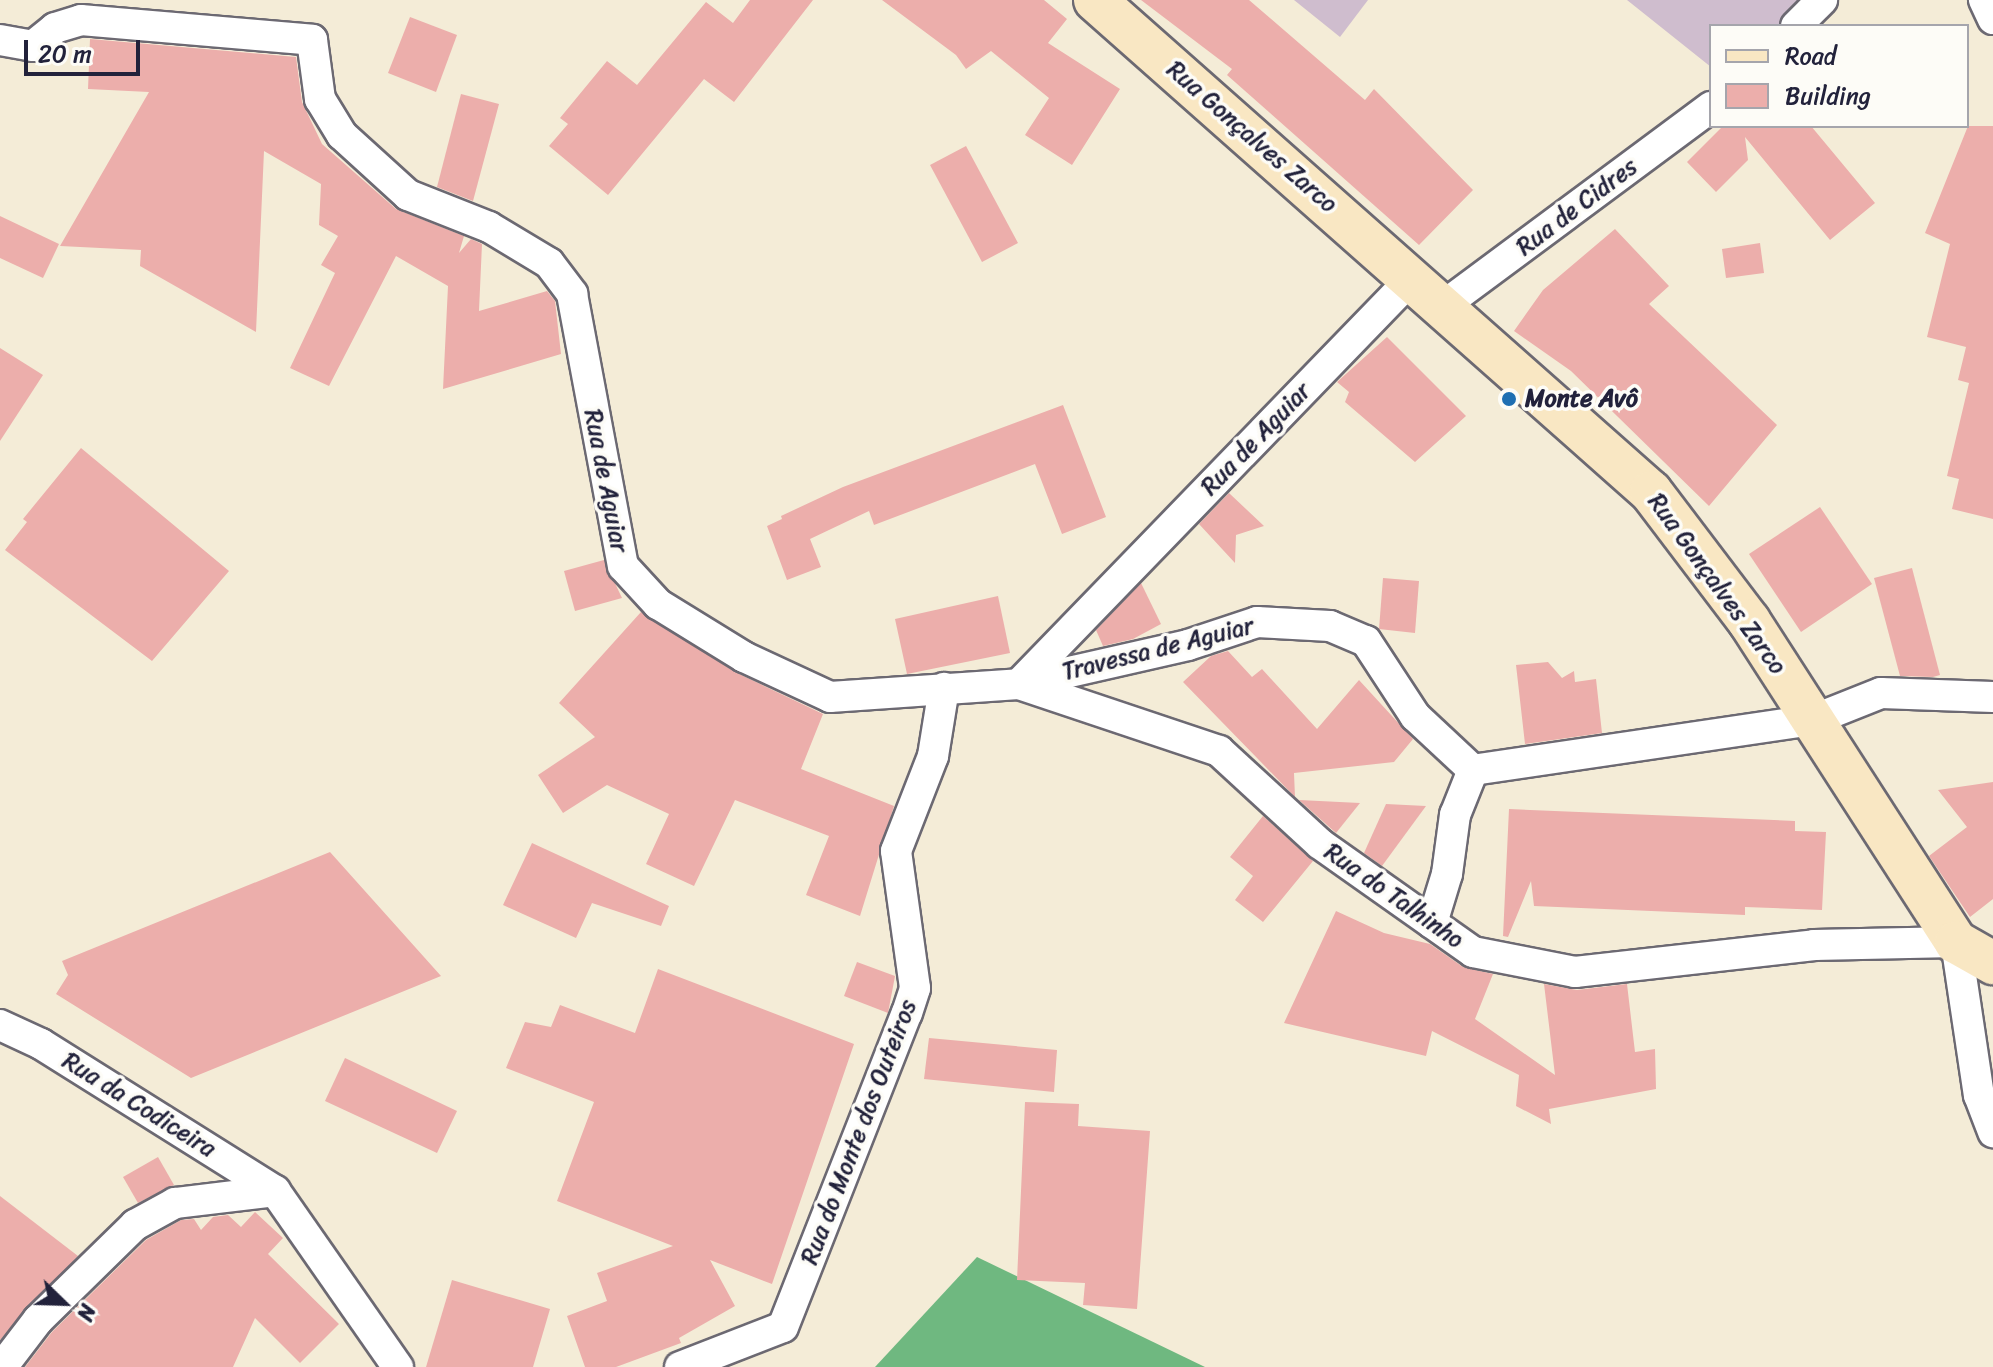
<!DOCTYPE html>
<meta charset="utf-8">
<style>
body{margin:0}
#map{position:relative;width:1993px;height:1367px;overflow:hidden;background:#f4ecd7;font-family:Sriracha,sans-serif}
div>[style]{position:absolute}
.industrial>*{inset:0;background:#cfbdce}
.forest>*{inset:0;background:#6fb880}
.building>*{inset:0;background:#ecaeab}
.roads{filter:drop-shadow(2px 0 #6c6972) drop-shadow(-2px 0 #6c6972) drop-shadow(0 2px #6c6972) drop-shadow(0 -2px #6c6972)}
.street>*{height:30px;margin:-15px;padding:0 15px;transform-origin:15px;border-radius:15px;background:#fff}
.secondary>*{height:42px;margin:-21px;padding:0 21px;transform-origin:21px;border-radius:21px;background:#f9e7c3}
.dots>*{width:22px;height:22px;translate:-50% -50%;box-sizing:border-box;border:4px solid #fdfcf7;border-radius:50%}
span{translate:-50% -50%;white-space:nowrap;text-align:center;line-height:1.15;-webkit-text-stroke:7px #fdfcf7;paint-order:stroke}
.street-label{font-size:24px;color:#22223b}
.poi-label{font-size:24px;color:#22223b;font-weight:700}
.left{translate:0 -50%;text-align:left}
.legend{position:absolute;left:1709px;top:24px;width:260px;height:104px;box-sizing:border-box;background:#fdfcf7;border:2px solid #a5a5ac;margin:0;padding:10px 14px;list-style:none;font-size:24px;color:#22223b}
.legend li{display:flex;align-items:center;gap:16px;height:40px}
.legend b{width:40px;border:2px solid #a5a5ac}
.north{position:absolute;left:24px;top:1263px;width:80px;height:80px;-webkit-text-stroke:6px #fdfcf7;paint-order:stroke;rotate:113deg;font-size:22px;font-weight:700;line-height:32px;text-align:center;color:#22223b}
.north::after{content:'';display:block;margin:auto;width:28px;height:36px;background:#22223b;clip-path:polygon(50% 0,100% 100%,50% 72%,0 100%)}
.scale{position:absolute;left:24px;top:40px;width:116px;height:36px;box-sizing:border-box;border:4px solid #22223b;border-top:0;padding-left:10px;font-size:24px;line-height:28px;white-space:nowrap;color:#22223b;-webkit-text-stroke:6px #fdfcf7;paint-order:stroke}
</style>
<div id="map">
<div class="industrial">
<i style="clip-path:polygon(1294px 0,1368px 0,1340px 37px)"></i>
<i style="clip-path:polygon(1627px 0,1805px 0,1778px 26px,1711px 26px,1711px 67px)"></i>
</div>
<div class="forest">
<i style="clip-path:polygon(977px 1257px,1205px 1367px,875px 1367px)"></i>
</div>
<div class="building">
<i style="clip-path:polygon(750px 0,813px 0,734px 102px,704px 79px,608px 195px,549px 146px,568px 124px,560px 118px,607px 61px,637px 85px,706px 2px,733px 23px)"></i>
<i style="clip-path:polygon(882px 0,1044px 0,1067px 19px,1048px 43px,1120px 89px,1072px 165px,1025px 135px,1049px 98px,991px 51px,966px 69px,956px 55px)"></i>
<i style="clip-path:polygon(1141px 0,1249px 0,1365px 100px,1374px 89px,1473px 190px,1419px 245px,1227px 75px,1232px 69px)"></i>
<i style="clip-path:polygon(410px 17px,457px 35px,436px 92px,388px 73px)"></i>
<i style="clip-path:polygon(90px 39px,296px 57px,302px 102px,322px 144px,396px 209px,464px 236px,459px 253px,471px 239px,482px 244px,479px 311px,547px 291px,555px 301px,561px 354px,443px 389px,448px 286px,396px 256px,329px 386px,290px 368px,335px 273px,321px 265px,338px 236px,319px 225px,321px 184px,264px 151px,256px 332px,140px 266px,141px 250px,60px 246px,149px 92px,88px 89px)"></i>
<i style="clip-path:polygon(461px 94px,499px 104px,473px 201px,437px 187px)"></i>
<i style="clip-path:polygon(1723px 126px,1811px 126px,1875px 203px,1830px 240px,1745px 137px,1748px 160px,1716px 192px,1687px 162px)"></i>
<i style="clip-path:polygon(1968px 126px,1993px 126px,1993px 519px,1952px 509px,1959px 479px,1947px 476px,1969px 383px,1958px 380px,1966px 347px,1927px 337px,1950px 244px,1925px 233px)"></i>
<i style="clip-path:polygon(966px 146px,1018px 243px,982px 262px,930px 165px)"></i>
<i style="clip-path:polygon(0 216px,59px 244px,43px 278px,0 258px)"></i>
<i style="clip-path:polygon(1615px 229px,1669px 286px,1649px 304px,1777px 425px,1709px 506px,1571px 371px,1514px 331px,1543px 290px)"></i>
<i style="clip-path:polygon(1760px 243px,1764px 273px,1726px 278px,1722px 249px)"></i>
<i style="clip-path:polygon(1387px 337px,1466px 416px,1415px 462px,1345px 402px,1349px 392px,1337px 382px)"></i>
<i style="clip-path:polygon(0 348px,43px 375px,0 441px)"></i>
<i style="clip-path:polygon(1063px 405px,1106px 517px,1062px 534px,1035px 464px,874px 525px,869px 511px,810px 539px,821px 567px,787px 580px,767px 526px,782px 519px,781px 516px,843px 487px)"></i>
<i style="clip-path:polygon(81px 448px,229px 571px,152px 661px,5px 550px,27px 522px,23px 519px)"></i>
<i style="clip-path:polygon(1229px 493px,1264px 526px,1236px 535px,1235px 563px,1199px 524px)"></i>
<i style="clip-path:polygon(1820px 507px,1872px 584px,1801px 632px,1749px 554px)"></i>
<i style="clip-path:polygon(604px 560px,622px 598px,575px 611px,564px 571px)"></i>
<i style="clip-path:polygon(1912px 568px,1940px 675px,1933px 677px,1900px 676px,1874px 578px)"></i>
<i style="clip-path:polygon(1383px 578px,1419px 581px,1415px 633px,1379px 629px)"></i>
<i style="clip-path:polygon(1141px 583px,1161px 624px,1133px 639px,1103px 646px,1096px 630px)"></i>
<i style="clip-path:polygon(998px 596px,1010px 653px,907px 674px,895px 619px)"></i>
<i style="clip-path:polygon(641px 612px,735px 672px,823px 714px,801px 769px,894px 806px,860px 916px,806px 895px,829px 836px,735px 800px,694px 886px,646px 864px,669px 814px,607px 785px,563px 813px,538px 775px,595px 737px,559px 703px)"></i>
<i style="clip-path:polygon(1228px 651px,1252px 677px,1262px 669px,1317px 729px,1359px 680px,1413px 739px,1394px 762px,1294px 773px,1295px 797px,1183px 682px,1211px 656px)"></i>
<i style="clip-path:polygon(1548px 662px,1562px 678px,1574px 671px,1575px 682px,1596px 679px,1602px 733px,1525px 744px,1516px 665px)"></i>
<i style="clip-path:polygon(1993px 782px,1993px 899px,1970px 917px,1929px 856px,1967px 827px,1938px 790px)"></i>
<i style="clip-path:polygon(1299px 800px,1360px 803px,1336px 833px)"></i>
<i style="clip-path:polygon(1386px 804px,1426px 806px,1382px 866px,1364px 853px)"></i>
<i style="clip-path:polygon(1509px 809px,1795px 821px,1795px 831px,1826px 832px,1822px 910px,1745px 907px,1745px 915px,1534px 906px,1531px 881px,1508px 937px,1503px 936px)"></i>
<i style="clip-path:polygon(1263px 816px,1313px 861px,1263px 922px,1235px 900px,1253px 876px,1230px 857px)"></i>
<i style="clip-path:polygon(532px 843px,669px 906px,661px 926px,592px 903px,576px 938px,503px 905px)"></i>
<i style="clip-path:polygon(330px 852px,441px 976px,191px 1078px,56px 994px,68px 975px,62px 961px)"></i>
<i style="clip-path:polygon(1336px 911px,1384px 933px,1430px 944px,1463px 967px,1493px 974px,1475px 1019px,1555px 1075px,1544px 984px,1577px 990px,1627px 984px,1635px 1052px,1655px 1049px,1656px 1089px,1549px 1109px,1551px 1124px,1516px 1106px,1519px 1075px,1432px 1031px,1426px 1056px,1284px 1023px)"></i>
<i style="clip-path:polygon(857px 962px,895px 976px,888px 1013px,844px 996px)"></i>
<i style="clip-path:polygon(658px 969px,854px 1044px,772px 1284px,710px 1260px,735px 1306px,679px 1338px,681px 1343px,616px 1367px,585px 1367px,567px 1316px,607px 1301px,597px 1273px,673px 1246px,557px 1201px,594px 1102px,506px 1068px,525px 1022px,551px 1027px,560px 1005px,635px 1033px)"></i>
<i style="clip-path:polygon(929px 1038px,1057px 1050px,1054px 1092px,924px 1079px)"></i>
<i style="clip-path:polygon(345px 1058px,457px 1111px,437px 1153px,325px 1101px)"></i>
<i style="clip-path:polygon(1025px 1102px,1079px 1104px,1078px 1126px,1150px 1131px,1137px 1309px,1083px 1305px,1085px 1283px,1017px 1280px)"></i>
<i style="clip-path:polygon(158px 1157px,174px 1185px,138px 1203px,123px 1177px)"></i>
<i style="clip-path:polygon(0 1196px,78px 1256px,0 1340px)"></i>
<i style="clip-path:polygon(255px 1212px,283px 1238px,268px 1254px,339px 1324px,300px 1363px,255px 1318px,233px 1367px,25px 1367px,52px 1332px,146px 1240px,181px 1220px,194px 1219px,201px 1230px,213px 1217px,228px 1215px,241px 1227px)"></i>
<i style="clip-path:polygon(452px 1280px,550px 1309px,533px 1367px,426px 1367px)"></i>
</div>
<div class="roads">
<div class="street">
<i style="left:1984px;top:0;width:21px;rotate:65deg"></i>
<i style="left:1796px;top:26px;width:37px;rotate:-45deg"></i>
<i style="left:0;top:40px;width:34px;rotate:10deg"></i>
<i style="left:33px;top:46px;width:28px;rotate:-39deg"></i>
<i style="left:55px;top:28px;width:27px;rotate:-17deg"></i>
<i style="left:81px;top:20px;width:232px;rotate:4.9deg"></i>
<i style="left:312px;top:40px;width:60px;rotate:82.3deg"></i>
<i style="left:320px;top:99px;width:42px;rotate:58.6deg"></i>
<i style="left:342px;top:135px;width:89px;rotate:42.3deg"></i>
<i style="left:408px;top:195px;width:87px;rotate:21.6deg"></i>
<i style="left:489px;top:227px;width:70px;rotate:31deg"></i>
<i style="left:549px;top:263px;width:39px;rotate:53deg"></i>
<i style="left:572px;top:294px;width:277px;rotate:79.4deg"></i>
<i style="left:623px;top:566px;width:52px;rotate:47.4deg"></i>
<i style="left:658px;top:604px;width:101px;rotate:31.6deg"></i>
<i style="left:744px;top:657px;width:95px;rotate:24.9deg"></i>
<i style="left:830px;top:697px;width:189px;rotate:-3.9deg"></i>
<i style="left:1019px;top:684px;width:566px;rotate:-45.93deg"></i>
<i style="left:1443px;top:306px;width:334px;rotate:-36.6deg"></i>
<i style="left:1021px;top:683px;width:171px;rotate:-12.8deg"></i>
<i style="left:1188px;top:645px;width:73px;rotate:-18.4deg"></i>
<i style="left:1257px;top:622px;width:73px;rotate:3.1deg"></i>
<i style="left:1330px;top:626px;width:39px;rotate:23deg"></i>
<i style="left:1366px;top:641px;width:90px;rotate:56.8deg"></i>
<i style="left:1415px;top:716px;width:79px;rotate:43deg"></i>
<i style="left:1019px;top:684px;width:211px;rotate:18.5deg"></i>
<i style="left:1219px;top:751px;width:137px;rotate:42.6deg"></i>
<i style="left:1320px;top:844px;width:187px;rotate:35.2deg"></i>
<i style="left:1473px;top:952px;width:104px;rotate:11.1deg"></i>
<i style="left:1575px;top:972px;width:241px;rotate:-6.4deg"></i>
<i style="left:1814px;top:945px;width:142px;rotate:-1.2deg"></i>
<i style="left:1956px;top:942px;width:155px;rotate:81.5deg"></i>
<i style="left:1979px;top:1095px;width:40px;rotate:69deg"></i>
<i style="left:1432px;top:923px;width:51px;rotate:-73deg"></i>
<i style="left:1447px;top:874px;width:60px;rotate:-82.3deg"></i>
<i style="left:1455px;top:815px;width:48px;rotate:-68.2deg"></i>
<i style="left:1473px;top:770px;width:344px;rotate:-8.4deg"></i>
<i style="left:1813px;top:720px;width:73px;rotate:-21.7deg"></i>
<i style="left:1881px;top:693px;width:112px;rotate:2deg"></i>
<i style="left:0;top:1025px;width:45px;rotate:24.9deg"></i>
<i style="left:41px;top:1044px;width:276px;rotate:32.1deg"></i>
<i style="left:2px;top:1367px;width:59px;rotate:-52.5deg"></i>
<i style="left:38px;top:1320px;width:136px;rotate:-44.4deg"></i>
<i style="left:135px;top:1225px;width:46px;rotate:-28.8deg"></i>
<i style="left:175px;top:1203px;width:101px;rotate:-6.8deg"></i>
<i style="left:275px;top:1191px;width:215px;rotate:55.1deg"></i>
<i style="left:680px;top:1367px;width:110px;rotate:-21.2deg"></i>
<i style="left:783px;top:1327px;width:338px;rotate:-68.5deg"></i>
<i style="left:907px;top:1013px;width:26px;rotate:-72deg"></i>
<i style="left:915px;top:988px;width:138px;rotate:-97.9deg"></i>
<i style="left:896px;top:851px;width:102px;rotate:-68.7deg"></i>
<i style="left:933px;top:756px;width:69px;rotate:-80.8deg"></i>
</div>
<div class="secondary">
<i style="left:1095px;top:0;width:742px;rotate:41.51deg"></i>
<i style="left:1651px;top:492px;width:162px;rotate:52.8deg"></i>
<i style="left:1749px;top:621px;width:382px;rotate:57.2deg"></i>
<i style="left:1956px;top:942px;width:43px;rotate:29.6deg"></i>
</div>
</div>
<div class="dots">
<i style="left:1509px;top:399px;background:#1f6fb2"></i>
</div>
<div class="street-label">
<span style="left:1252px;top:137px;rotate:41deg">Rua Gonçalves Zarco</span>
<span style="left:1577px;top:207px;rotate:-37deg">Rua de Cidres</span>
<span style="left:1256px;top:439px;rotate:-46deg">Rua de Aguiar</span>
<span style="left:606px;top:481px;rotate:79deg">Rua de Aguiar</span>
<span style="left:1717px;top:584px;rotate:54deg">Rua Gonçalves Zarco</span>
<span style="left:1158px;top:649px;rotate:-14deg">Travessa de Aguiar</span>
<span style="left:1394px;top:896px;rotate:35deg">Rua do Talhinho</span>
<span style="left:139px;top:1105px;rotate:32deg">Rua da Codiceira</span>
<span style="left:859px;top:1132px;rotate:-69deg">Rua do Monte dos Outeiros</span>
</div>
<div class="poi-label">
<span class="left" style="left:1525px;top:399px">Monte Avô</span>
</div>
<ul class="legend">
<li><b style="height:10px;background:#f9e7c3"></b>Road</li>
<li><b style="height:22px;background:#ecaeab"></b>Building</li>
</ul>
<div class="north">N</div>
<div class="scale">20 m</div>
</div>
